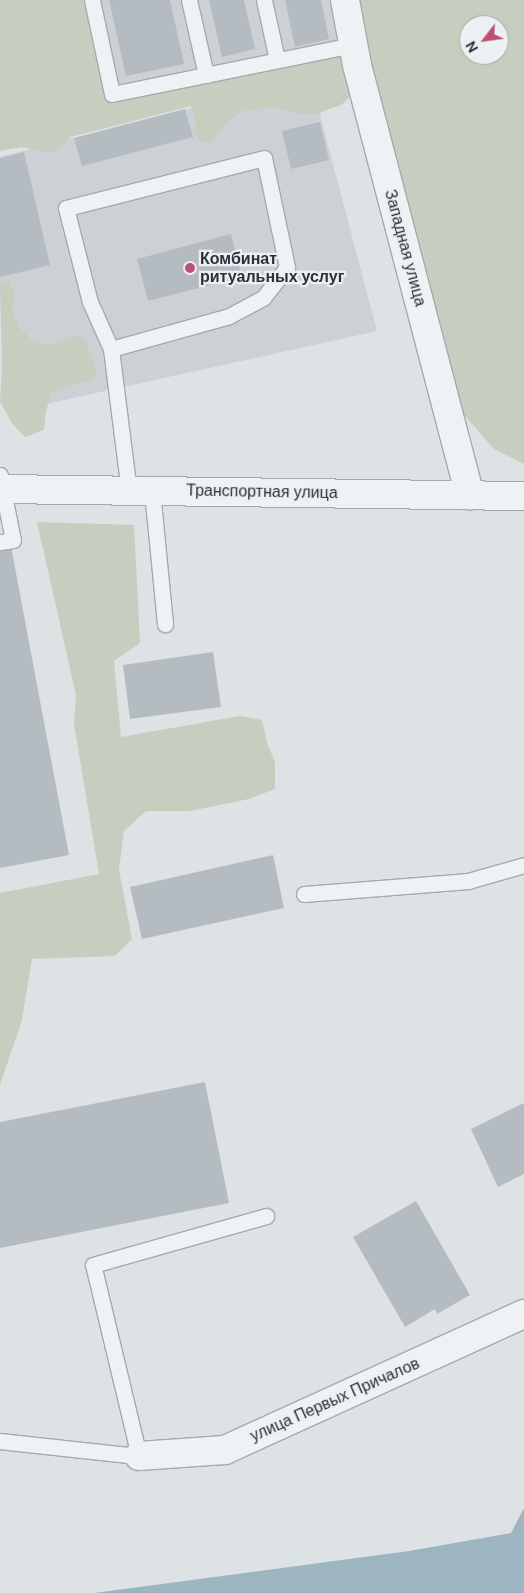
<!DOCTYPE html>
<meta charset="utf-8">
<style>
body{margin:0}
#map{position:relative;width:524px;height:1593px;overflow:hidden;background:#dde2e5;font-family:"DM Sans",sans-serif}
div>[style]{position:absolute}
.built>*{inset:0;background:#ccd1d6}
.green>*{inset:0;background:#c6cebf}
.water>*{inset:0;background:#9cb5c1}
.building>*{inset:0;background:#b5bcc1}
.roads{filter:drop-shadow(1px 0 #a3aaae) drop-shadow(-1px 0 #a3aaae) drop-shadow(0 1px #a3aaae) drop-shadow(0 -1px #a3aaae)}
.lane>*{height:15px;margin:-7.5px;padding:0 7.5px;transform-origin:7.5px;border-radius:7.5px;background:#eff2f4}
.street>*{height:28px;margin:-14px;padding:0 14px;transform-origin:14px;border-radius:14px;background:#eff2f4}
.dots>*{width:14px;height:14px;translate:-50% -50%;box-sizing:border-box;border:2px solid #ecf0f3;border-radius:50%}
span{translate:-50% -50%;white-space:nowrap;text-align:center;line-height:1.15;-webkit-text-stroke:4.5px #ecf0f3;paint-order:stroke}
.street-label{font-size:16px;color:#29323a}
.poi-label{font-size:16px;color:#29323a;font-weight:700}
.left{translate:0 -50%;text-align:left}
.north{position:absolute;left:459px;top:15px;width:50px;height:50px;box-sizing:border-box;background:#ecf0f3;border:1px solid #9ea4a9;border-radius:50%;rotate:240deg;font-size:14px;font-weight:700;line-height:20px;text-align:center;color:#29323a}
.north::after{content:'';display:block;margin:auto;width:18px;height:22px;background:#bd5073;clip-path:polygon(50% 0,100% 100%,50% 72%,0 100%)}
</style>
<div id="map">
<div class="built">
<i style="clip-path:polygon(70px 0,336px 0,347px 57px,96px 112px)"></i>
<i style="clip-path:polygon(310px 77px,377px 331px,28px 408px,0 299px,0 157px)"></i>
</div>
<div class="green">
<i style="clip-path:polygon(0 0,85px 0,108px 102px,350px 50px,352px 95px,341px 105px,319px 113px,304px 115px,274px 107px,243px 111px,228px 121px,210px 143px,202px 142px,196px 134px,195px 118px,191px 106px,71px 137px,60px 148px,49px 153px,21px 147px,0 151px)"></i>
<i style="clip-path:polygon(evenodd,357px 0,524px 0,524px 464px,494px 449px,451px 400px,373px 88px,357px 0,469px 25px,499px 25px,499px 55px,469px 55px,469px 25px)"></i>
<i style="clip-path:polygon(9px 280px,14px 293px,12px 308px,18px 326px,35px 343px,50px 345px,72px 336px,84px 338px,97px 371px,94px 379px,52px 392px,46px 411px,44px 430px,25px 437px,12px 423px,0 402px,2px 369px,0 282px)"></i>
<i style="clip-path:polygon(37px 522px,134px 525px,140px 643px,114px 661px,121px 737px,240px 716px,262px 720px,267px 743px,275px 762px,275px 789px,249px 799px,190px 811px,146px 811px,124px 831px,119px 870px,132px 939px,115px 956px,32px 959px,22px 1020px,0 1085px,0 893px,99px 874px,74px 724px,76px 695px)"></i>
</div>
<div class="water">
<i style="clip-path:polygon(524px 1508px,524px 1593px,94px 1593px,409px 1551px,511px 1533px)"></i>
</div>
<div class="building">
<i style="clip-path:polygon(109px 0,170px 0,184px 64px,126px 76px)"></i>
<i style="clip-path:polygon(209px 0,244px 0,255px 49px,222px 57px)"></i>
<i style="clip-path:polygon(285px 0,321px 0,329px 39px,295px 47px)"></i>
<i style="clip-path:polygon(185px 109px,193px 137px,82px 166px,74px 138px)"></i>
<i style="clip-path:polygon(320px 122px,329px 160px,291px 169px,282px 131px)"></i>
<i style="clip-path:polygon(24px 152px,50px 265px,0 277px,0 158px)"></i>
<i style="clip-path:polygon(231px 234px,242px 277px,148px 301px,137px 259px)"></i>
<i style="clip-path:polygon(11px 546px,69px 855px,0 868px,0 548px)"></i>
<i style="clip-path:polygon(213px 652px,221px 707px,130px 719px,123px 665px)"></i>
<i style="clip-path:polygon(273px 855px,284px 908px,142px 939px,130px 887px)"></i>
<i style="clip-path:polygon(205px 1082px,229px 1203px,0 1248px,0 1122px)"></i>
<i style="clip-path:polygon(524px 1103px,524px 1174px,498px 1187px,471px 1129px)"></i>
<i style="clip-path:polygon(416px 1201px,470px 1295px,437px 1314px,435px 1309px,405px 1327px,353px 1237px)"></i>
</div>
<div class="roads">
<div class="lane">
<i style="left:92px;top:0;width:96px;rotate:78deg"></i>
<i style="left:112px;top:94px;width:246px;rotate:-11.5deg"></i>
<i style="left:189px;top:0;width:77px;rotate:77.2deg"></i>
<i style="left:264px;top:0;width:61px;rotate:77.8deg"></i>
<i style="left:111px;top:349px;width:123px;rotate:-15.6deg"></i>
<i style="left:229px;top:316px;width:38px;rotate:-28deg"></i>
<i style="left:263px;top:298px;width:39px;rotate:-52deg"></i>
<i style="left:287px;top:267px;width:111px;rotate:-101.9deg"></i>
<i style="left:264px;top:158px;width:204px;rotate:165.8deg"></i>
<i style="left:66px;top:208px;width:97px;rotate:75.7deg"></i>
<i style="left:90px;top:302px;width:51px;rotate:65.9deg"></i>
<i style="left:111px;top:349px;width:143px;rotate:82.8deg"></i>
<i style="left:0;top:475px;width:66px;rotate:78.7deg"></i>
<i style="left:13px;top:540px;width:13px;rotate:171deg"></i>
<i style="left:152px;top:491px;width:134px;rotate:84.4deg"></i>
<i style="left:304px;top:894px;width:165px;rotate:-4.5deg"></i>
<i style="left:468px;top:881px;width:58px;rotate:-15.9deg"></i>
<i style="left:0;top:1441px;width:140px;rotate:6.2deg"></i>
<i style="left:139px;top:1456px;width:196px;rotate:-103.5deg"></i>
<i style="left:93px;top:1265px;width:180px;rotate:-15.8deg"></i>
</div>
<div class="street">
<i style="left:345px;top:0;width:66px;rotate:79.5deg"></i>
<i style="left:357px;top:65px;width:445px;rotate:75.3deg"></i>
<i style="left:0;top:489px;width:524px;rotate:0.77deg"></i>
<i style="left:139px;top:1456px;width:86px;rotate:-4deg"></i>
<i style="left:225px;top:1450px;width:328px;rotate:-24.5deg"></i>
</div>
</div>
<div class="dots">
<i style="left:190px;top:268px;background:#bd5073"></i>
</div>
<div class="street-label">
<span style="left:405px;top:248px;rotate:75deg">Западная улица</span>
<span style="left:262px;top:492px;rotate:1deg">Транспортная улица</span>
<span style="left:335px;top:1400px;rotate:-24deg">улица Первых Причалов</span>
</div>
<div class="poi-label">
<span class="left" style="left:200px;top:268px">Комбинат<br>ритуальных услуг</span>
</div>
<div class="north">N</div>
</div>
